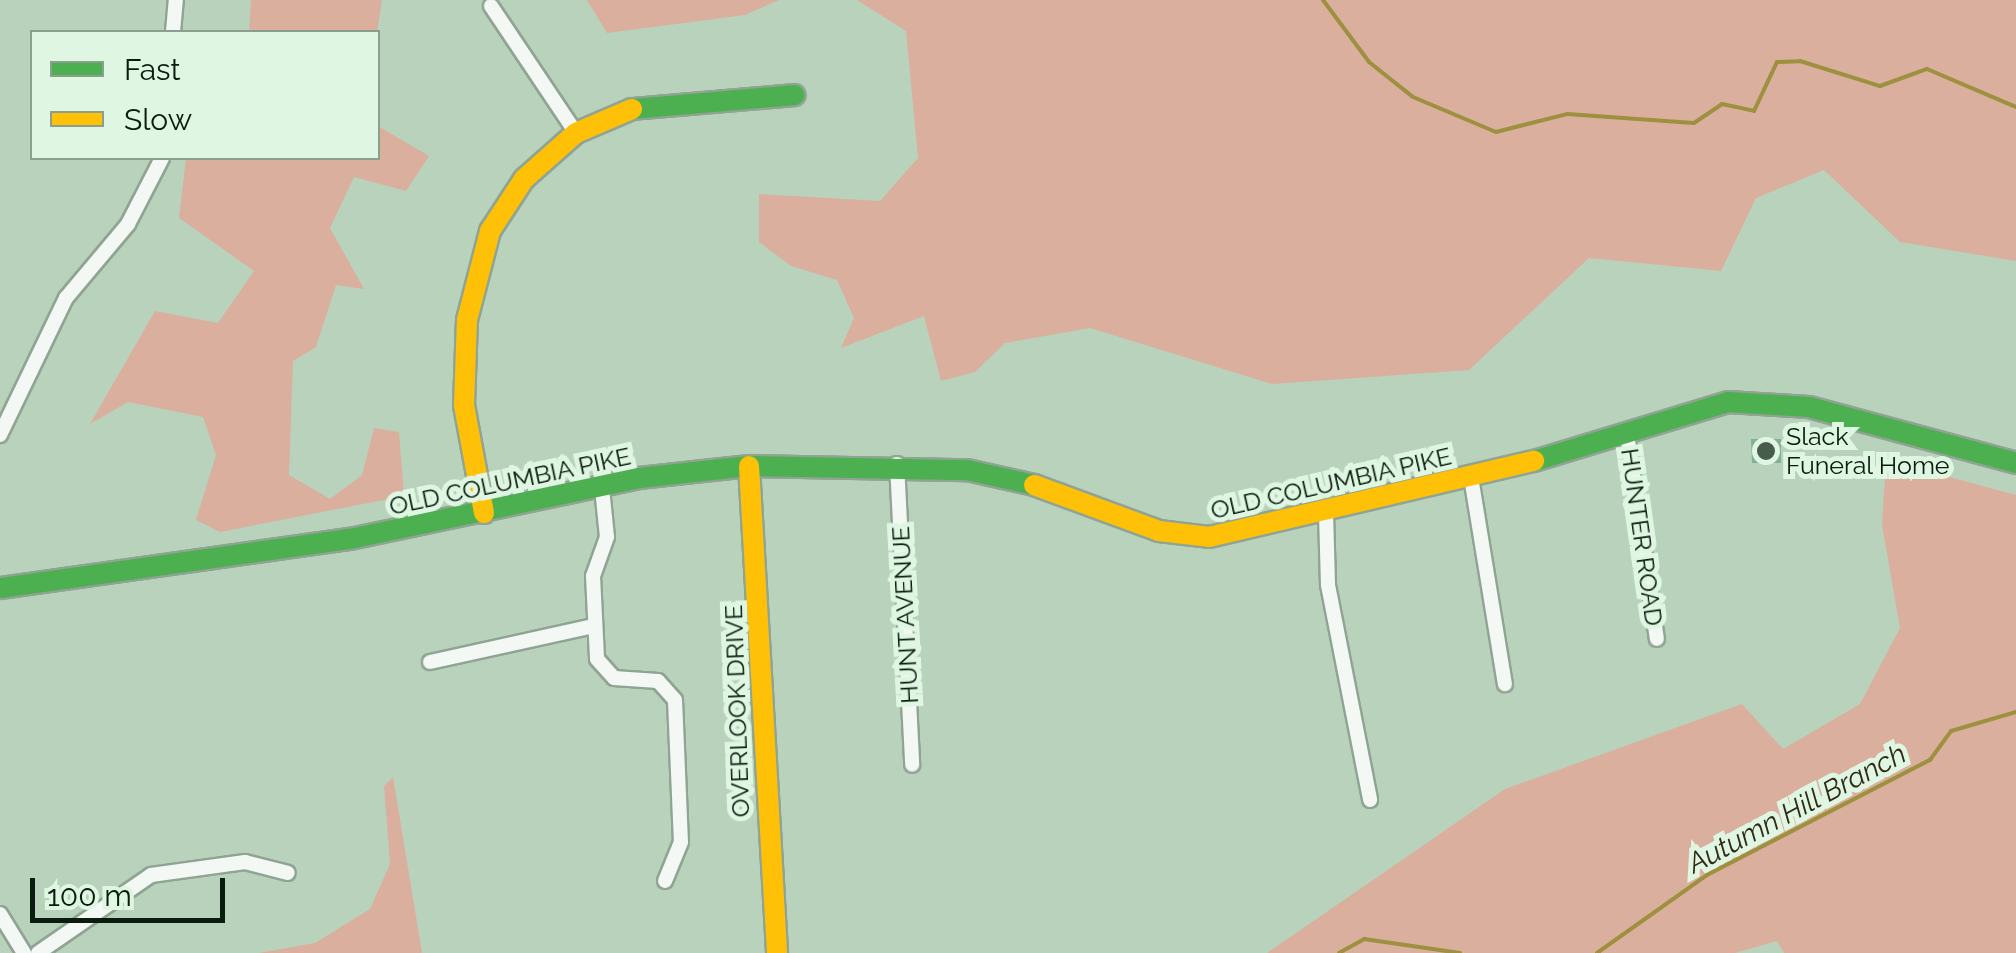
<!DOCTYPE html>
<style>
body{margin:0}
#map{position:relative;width:2016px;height:953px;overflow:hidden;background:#b8d2bc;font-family:Raleway,sans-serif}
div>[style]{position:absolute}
.green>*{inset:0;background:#dbaf9d}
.stream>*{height:4px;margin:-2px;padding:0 2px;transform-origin:2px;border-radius:2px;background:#9d903f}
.building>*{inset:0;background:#83ae9c}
.roads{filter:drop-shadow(2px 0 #90a493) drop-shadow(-2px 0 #90a493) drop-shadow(0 2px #90a493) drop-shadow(0 -2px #90a493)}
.street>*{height:14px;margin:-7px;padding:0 7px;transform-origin:7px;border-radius:7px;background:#f4f8f5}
.fast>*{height:20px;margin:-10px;padding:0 10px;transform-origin:10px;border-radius:10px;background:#4caf50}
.slow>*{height:20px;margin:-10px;padding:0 10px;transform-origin:10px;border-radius:10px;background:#ffc107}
.dots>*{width:28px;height:28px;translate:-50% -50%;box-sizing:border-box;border:5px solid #dff7e2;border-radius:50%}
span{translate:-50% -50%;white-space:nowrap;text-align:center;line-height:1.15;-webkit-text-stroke:10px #dff7e2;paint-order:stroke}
.poi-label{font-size:25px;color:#0a1c0e}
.left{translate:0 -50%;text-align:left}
.street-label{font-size:25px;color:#0a1c0e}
.water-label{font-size:28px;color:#312a16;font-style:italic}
.legend{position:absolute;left:30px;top:30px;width:350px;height:130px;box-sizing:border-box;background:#dff7e2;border:2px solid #8a9f8d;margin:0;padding:12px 18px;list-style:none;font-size:30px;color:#0a1c0e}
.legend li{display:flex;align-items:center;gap:20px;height:50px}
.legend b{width:50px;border:2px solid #8a9f8d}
.scale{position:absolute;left:30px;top:878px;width:195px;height:45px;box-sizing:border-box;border:5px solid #0a1c0e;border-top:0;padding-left:12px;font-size:30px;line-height:35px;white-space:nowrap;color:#0a1c0e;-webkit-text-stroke:8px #dff7e2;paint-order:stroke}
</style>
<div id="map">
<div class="green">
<i style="clip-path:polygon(251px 0,382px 0,377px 32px,249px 32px)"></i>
<i style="clip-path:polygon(587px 0,779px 0,745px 15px,607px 33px)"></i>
<i style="clip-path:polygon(857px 0,2016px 0,2016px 261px,1900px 242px,1824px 170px,1756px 198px,1721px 271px,1589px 258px,1469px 370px,1272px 384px,1090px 328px,1005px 343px,975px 372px,941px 381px,924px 316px,841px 348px,854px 318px,837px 280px,791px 266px,759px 242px,759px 194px,880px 201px,918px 158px,906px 31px)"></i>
<i style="clip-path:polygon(378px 126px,429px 156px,406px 191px,354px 177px,330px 228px,364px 289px,336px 285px,316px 347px,293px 361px,289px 475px,330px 499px,362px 475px,374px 428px,399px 432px,404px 496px,220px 532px,196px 520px,216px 455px,203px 417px,128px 402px,90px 424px,155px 311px,218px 323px,254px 271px,179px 218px,186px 158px,378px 158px)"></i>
<i style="clip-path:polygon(1886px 460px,2016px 495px,2016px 953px,1784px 953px,1777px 941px,1735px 953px,1267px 953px,1505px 789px,1742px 704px,1783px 749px,1860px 704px,1900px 628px,1882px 525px)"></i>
<i style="clip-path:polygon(393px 777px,422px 953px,259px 953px,315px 943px,370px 909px,390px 864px,384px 786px)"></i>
</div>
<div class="stream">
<i style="left:1323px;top:0;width:77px;rotate:53.4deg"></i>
<i style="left:1369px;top:62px;width:56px;rotate:38.5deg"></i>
<i style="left:1413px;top:97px;width:90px;rotate:22.9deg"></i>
<i style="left:1496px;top:132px;width:73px;rotate:-14.2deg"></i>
<i style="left:1567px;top:114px;width:127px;rotate:4.1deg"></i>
<i style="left:1694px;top:123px;width:34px;rotate:-34deg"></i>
<i style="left:1722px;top:104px;width:33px;rotate:12deg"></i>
<i style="left:1754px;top:111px;width:54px;rotate:-64.9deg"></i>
<i style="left:1777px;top:62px;width:23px;rotate:-2deg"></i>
<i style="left:1800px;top:61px;width:84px;rotate:17.4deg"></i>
<i style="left:1880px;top:86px;width:50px;rotate:-19.9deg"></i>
<i style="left:1927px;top:69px;width:97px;rotate:23.1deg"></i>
<i style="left:1339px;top:953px;width:29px;rotate:-29deg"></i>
<i style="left:1364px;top:939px;width:97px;rotate:8.3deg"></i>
<i style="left:1597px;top:953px;width:135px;rotate:-35.3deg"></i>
<i style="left:1707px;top:875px;width:251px;rotate:-27.3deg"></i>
<i style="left:1930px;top:760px;width:36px;rotate:-54deg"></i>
<i style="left:1951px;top:731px;width:68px;rotate:-16.3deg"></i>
</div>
<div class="building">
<i style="clip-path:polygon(1751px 439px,1781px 439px,1781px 463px,1752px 463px)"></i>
</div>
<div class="roads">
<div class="street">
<i style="left:491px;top:6px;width:153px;rotate:56.2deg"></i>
<i style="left:173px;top:32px;width:32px;rotate:-85deg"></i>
<i style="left:1627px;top:434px;width:207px;rotate:81.7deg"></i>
<i style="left:0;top:435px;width:152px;rotate:-64.3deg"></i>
<i style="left:66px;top:298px;width:97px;rotate:-50deg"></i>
<i style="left:128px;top:224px;width:74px;rotate:-62.7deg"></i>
<i style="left:897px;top:464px;width:301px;rotate:87.1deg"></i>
<i style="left:1471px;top:477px;width:210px;rotate:80.7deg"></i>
<i style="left:602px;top:488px;width:49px;rotate:84.2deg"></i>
<i style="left:607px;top:537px;width:41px;rotate:109.7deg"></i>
<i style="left:593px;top:576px;width:83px;rotate:87.2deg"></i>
<i style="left:597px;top:659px;width:25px;rotate:48deg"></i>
<i style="left:614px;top:678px;width:44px;rotate:3.9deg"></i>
<i style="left:658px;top:681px;width:25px;rotate:48deg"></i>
<i style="left:675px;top:700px;width:142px;rotate:87.6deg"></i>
<i style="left:681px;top:842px;width:42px;rotate:112.3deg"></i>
<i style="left:1326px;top:513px;width:72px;rotate:88.4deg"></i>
<i style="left:1328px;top:585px;width:219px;rotate:78.9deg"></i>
<i style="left:430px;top:662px;width:168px;rotate:-12.4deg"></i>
<i style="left:0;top:914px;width:46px;rotate:58.4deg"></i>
<i style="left:38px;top:953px;width:137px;rotate:-34.6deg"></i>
<i style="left:151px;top:875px;width:95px;rotate:-7.9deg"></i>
<i style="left:245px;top:862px;width:44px;rotate:14.3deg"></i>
</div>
<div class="fast">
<i style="left:632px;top:109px;width:163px;rotate:-4.9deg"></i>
<i style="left:1534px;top:461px;width:203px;rotate:-16.9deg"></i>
<i style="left:1728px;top:402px;width:81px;rotate:3.5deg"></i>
<i style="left:1809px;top:407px;width:214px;rotate:15.1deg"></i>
<i style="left:0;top:588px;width:353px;rotate:-8deg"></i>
<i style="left:350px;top:539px;width:295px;rotate:-11.9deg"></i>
<i style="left:639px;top:478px;width:111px;rotate:-6.2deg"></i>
<i style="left:749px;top:466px;width:218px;rotate:1.1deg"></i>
<i style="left:967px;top:470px;width:69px;rotate:12.6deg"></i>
</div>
<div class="slow">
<i style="left:749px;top:466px;width:488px;rotate:86.7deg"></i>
<i style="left:1034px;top:485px;width:133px;rotate:20.2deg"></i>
<i style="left:1159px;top:531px;width:50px;rotate:6.8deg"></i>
<i style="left:1209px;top:537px;width:334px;rotate:-13.2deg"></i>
<i style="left:484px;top:513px;width:110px;rotate:-100.5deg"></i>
<i style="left:464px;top:405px;width:85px;rotate:-88deg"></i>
<i style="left:467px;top:320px;width:92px;rotate:-75.5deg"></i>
<i style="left:490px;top:231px;width:62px;rotate:-56.8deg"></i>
<i style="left:524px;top:179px;width:69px;rotate:-41.5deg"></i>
<i style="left:576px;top:133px;width:61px;rotate:-23.2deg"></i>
</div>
</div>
<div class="dots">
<i style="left:1766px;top:451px;background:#475c4b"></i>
</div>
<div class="poi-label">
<span class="left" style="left:1786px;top:451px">Slack<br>Funeral Home</span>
</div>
<div class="street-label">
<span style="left:510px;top:481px;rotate:-12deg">OLD COLUMBIA PIKE</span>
<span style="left:1331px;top:483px;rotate:-13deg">OLD COLUMBIA PIKE</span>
<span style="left:1642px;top:537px;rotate:82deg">HUNTER ROAD</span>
<span style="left:905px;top:615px;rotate:-93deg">HUNT AVENUE</span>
<span style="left:737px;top:711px;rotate:-92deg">OVERLOOK DRIVE</span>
</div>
<div class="water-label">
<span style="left:1797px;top:809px;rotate:-28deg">Autumn Hill Branch</span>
</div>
<ul class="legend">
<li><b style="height:12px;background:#4caf50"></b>Fast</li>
<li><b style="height:12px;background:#ffc107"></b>Slow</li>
</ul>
<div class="scale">100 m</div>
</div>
